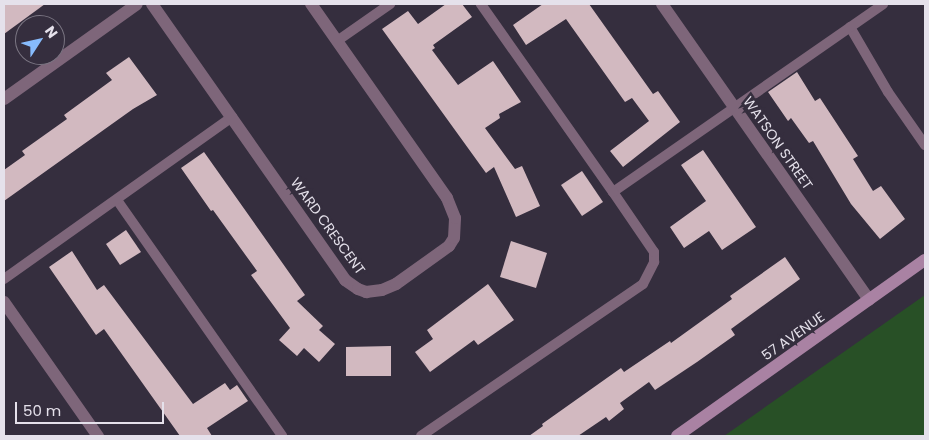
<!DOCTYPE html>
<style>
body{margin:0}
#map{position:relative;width:929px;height:440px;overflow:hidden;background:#352e3e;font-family:Poppins,sans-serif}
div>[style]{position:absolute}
.green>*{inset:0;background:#285026}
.building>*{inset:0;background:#d2b9c0}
.lane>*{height:10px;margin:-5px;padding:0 5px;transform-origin:5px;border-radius:5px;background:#7e667a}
.street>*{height:12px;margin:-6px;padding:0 6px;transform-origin:6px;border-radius:6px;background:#7e667a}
.secondary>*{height:12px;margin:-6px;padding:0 6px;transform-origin:6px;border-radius:6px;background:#a982a3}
span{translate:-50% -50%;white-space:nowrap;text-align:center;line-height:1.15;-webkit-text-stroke:5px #352e3e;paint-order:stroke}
.street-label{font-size:14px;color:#e5e1eb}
.frame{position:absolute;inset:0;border:5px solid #e5e1eb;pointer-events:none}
.north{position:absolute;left:15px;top:15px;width:50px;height:50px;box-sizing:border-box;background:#352e3e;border:1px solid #7b7683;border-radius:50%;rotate:55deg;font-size:14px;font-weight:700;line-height:20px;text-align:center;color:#e5e1eb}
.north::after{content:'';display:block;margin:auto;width:18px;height:22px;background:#87bbfc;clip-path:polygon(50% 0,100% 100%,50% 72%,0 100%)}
.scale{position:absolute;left:15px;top:402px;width:149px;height:22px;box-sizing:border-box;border:2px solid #e5e1eb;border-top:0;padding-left:6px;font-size:15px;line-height:18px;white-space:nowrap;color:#e5e1eb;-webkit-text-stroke:4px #352e3e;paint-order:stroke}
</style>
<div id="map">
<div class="green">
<i style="clip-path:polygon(925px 295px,925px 436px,724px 436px)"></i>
</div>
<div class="building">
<i style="clip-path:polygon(4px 4px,45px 4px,4px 34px)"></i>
<i style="clip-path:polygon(446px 4px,462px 4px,472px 17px,433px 45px,435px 48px,432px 50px,458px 85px,493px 61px,521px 102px,499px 114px,500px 118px,485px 128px,515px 169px,522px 166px,540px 206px,516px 217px,494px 167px,486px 173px,382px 29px,408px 11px,418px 24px)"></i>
<i style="clip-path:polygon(543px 4px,589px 4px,653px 94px,658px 91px,680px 122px,623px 167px,610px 151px,649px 121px,632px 98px,625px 102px,566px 19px,526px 45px,513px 25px)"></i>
<i style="clip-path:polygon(129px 57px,157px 95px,133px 109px,4px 201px,4px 170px,25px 155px,22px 151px,67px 119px,64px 115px,112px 80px,106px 73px)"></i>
<i style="clip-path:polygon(797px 72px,815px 101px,820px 98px,858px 156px,853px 159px,873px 191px,881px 186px,905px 219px,880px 239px,851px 204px,813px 141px,809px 143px,791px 118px,788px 121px,768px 92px)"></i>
<i style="clip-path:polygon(703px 150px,756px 227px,722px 250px,709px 231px,684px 248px,670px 227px,706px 201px,681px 165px)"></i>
<i style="clip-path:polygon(204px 152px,305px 295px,297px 301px,323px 326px,319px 330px,335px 344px,319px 362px,304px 348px,297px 356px,279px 340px,290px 328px,251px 275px,257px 271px,213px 210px,211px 211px,181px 168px)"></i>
<i style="clip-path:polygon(582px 171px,603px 202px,582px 216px,561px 185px)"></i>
<i style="clip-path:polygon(126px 230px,141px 252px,120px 265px,106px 244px)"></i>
<i style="clip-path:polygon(511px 241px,547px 253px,536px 288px,500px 277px)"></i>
<i style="clip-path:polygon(72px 251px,97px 290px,104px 285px,193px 404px,225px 383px,230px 390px,237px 385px,248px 401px,207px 428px,212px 436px,180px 436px,104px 329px,96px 335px,49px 267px)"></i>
<i style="clip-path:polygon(785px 257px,800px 279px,731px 329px,735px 335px,697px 362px,655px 390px,649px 382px,620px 403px,624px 409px,609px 421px,606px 417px,578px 436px,529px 436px,543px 426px,542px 424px,621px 368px,624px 372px,670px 341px,671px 343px,732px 299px,730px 296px)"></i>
<i style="clip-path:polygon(488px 284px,514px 320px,478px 345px,474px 340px,430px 372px,415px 352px,433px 339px,427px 330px)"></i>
<i style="clip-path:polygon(391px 346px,391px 376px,346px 376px,346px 347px)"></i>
</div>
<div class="lane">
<i style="left:850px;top:27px;width:75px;rotate:59.7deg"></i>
<i style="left:888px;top:92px;width:65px;rotate:55.1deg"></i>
<i style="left:337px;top:41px;width:65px;rotate:-34.9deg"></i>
<i style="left:613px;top:192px;width:329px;rotate:-34.8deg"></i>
<i style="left:117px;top:200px;width:288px;rotate:55deg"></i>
<i style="left:4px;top:279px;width:280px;rotate:-35.4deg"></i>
<i style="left:421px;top:436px;width:269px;rotate:-34.4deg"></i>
<i style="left:643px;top:284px;width:25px;rotate:-63deg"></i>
<i style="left:654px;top:262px;width:10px;rotate:-90deg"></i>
<i style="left:654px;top:252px;width:73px;rotate:-124.3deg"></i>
<i style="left:613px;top:192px;width:230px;rotate:-125.1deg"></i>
</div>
<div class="street">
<i style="left:152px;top:4px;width:337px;rotate:55deg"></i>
<i style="left:345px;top:280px;width:16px;rotate:35deg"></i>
<i style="left:358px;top:289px;width:9px;rotate:21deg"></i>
<i style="left:366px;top:292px;width:16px;rotate:-7deg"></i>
<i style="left:382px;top:290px;width:15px;rotate:-23deg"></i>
<i style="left:396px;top:284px;width:65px;rotate:-35.6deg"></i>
<i style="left:449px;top:246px;width:9px;rotate:-58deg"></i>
<i style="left:454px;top:238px;width:20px;rotate:-87deg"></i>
<i style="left:455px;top:218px;width:22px;rotate:-112deg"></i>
<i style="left:447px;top:198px;width:237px;rotate:-125deg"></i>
<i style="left:662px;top:4px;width:361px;rotate:55deg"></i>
<i style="left:4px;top:99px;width:163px;rotate:-35.5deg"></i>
<i style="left:4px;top:302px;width:164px;rotate:55deg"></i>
</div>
<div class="secondary">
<i style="left:677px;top:436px;width:304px;rotate:-35.4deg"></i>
</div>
<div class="street-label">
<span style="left:778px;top:143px;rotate:55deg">WATSON STREET</span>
<span style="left:328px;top:226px;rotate:54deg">WARD CRESCENT</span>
<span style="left:793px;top:336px;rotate:-35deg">57 AVENUE</span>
</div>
<div class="frame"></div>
<div class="north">N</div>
<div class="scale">50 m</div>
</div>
